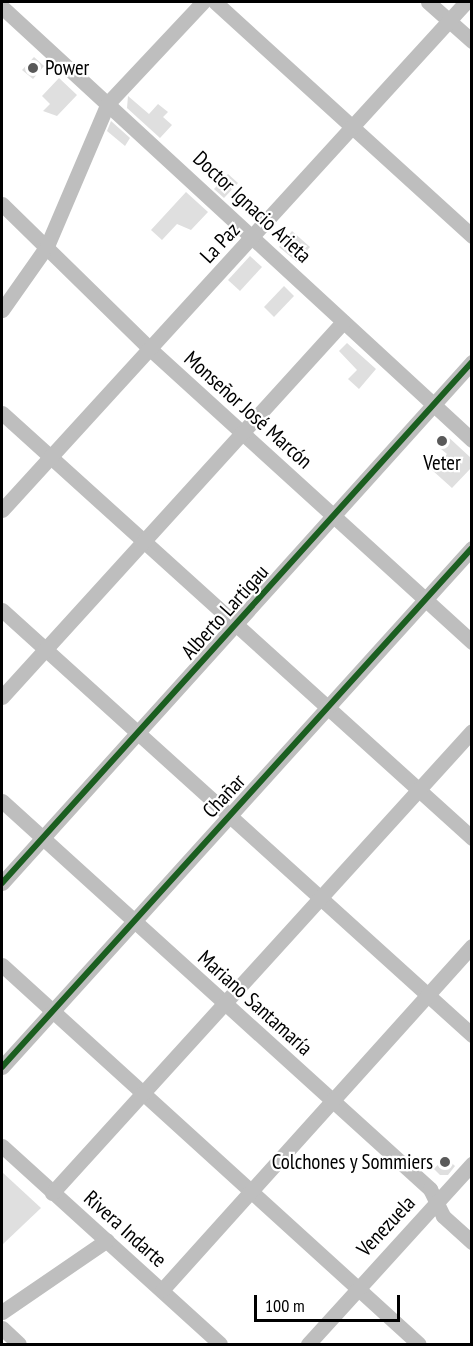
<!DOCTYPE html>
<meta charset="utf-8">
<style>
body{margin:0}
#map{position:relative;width:473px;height:1346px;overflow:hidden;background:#fff;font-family:"PT Sans Narrow",sans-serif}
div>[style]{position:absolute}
.building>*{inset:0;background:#dfdfdf}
.minor>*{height:15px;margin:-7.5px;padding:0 7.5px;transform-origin:7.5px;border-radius:7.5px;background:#bebebe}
.cycleway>*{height:6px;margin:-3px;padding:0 3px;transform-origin:3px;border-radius:3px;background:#1b5e20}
.dots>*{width:16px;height:16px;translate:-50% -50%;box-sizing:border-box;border:3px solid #fff;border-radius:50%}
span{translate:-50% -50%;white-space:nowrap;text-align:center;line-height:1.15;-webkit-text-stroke:4.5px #fff;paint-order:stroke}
.poi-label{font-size:21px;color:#000}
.left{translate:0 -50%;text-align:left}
.right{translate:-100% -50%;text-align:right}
.street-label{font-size:21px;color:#000}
.frame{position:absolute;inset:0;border:3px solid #000;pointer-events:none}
.scale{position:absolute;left:254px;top:1295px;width:146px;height:27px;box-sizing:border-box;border:3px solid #000;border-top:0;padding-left:8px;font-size:18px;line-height:21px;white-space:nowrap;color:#000;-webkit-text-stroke:4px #fff;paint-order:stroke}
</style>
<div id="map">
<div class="building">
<i style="clip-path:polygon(34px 57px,44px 66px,33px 79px,22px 70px)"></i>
<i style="clip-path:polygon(59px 78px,77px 95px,57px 116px,43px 111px,50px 104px,42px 96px)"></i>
<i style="clip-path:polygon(128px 96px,149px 114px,158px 104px,168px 112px,163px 117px,172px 125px,160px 138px,127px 108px)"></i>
<i style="clip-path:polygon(111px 121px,130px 138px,125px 146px,107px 131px)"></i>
<i style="clip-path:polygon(228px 174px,238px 183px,224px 198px,214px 189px)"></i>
<i style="clip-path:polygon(186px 192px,208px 212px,191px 230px,177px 224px,162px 240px,151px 230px)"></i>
<i style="clip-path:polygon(292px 231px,310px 247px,297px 262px,279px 247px)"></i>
<i style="clip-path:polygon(250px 256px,262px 267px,240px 291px,228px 280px)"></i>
<i style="clip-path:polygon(284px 286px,294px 296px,274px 317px,264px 307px)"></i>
<i style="clip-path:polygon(347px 343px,376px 369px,359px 389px,348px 379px,357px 370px,339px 351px)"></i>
<i style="clip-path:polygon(444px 433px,471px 458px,471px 468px,452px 488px,432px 470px,447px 454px,435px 444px)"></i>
<i style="clip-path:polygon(445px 1157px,455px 1166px,448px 1175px,440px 1175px,434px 1169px)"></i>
<i style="clip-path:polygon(2px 1172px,41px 1208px,2px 1245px)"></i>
</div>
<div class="minor">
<i style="left:215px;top:2px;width:348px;rotate:42.3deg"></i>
<i style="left:428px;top:2px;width:59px;rotate:41.6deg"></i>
<i style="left:2px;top:7px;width:639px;rotate:42.65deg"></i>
<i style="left:2px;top:204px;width:206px;rotate:44.4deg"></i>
<i style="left:149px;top:348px;width:437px;rotate:42.3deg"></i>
<i style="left:2px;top:310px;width:78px;rotate:-54.9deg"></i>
<i style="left:47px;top:246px;width:155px;rotate:-66.9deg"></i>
<i style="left:108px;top:103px;width:139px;rotate:-46.8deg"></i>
<i style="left:2px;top:413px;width:634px;rotate:42.12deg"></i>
<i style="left:2px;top:510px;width:688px;rotate:-47.59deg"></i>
<i style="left:2px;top:610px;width:634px;rotate:42.12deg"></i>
<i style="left:2px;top:697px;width:507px;rotate:-47.72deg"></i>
<i style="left:2px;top:801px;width:578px;rotate:42.19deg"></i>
<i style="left:430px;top:1189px;width:30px;rotate:64deg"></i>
<i style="left:443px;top:1216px;width:39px;rotate:42deg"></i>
<i style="left:2px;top:883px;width:702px;rotate:-47.95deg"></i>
<i style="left:2px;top:965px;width:563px;rotate:42.27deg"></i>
<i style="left:2px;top:1067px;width:700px;rotate:-47.84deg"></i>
<i style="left:2px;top:1146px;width:294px;rotate:42.2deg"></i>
<i style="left:52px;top:1193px;width:624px;rotate:-47.73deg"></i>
<i style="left:162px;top:1290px;width:463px;rotate:-48deg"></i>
<i style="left:2px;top:1312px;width:127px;rotate:-34.4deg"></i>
<i style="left:2px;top:1328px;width:23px;rotate:43deg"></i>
<i style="left:308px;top:1344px;width:244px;rotate:-47.7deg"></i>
</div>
<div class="cycleway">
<i style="left:2px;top:883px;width:702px;rotate:-47.95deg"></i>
<i style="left:2px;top:1067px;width:700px;rotate:-47.84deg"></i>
</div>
<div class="dots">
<i style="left:33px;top:68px;background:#595959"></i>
<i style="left:442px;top:441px;background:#595959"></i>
<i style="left:445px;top:1162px;background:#595959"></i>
</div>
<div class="poi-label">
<span class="left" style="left:45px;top:68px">Power</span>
<span style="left:442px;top:463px">Veter</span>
<span class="right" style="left:433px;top:1162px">Colchones y Sommiers</span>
</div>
<div class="street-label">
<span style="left:252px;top:207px;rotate:43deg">Doctor Ignacio Arieta</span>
<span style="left:220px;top:243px;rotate:-47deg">La Paz</span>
<span style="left:248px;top:410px;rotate:42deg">Monseñor José Marcón</span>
<span style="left:225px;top:612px;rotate:-48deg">Alberto Lartigau</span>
<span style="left:224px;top:796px;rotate:-47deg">Chañar</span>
<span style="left:255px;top:1003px;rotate:42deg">Mariano Santamaría</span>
<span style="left:386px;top:1226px;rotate:-47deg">Venezuela</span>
<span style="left:125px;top:1229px;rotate:42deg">Rivera Indarte</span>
</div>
<div class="frame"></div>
<div class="scale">100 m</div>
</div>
